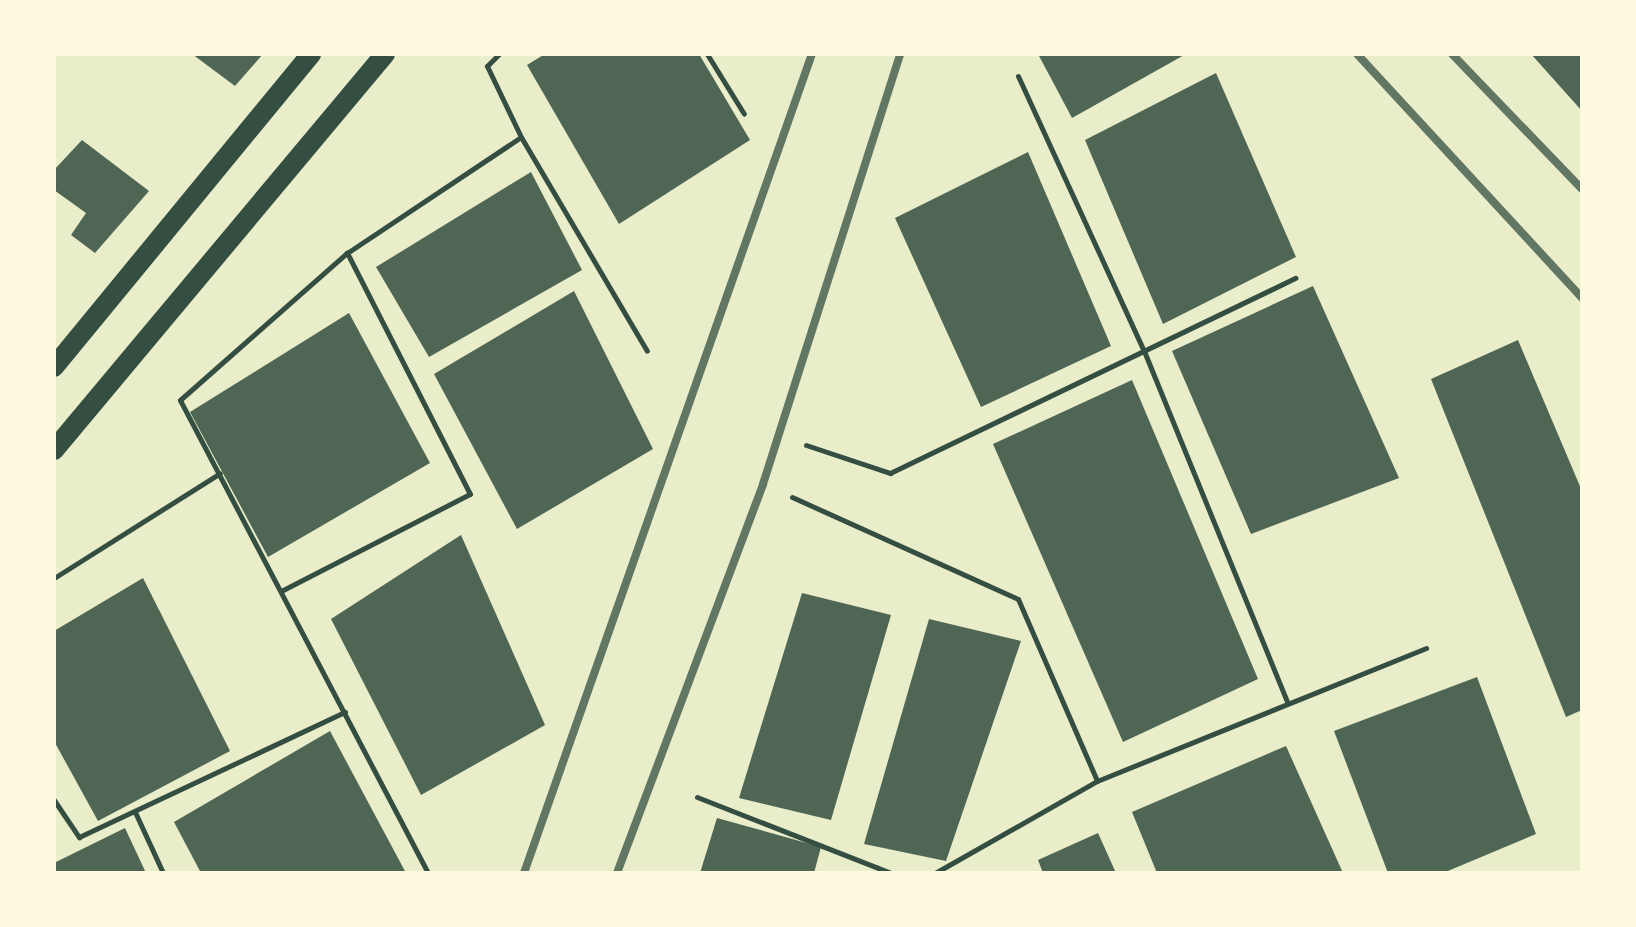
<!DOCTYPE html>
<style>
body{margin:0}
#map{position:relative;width:1636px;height:927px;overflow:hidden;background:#e9edc9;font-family:"Titillium Web",sans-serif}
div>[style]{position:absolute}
.building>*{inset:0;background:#4f6655}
.path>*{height:5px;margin:-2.5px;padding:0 2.5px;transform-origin:2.5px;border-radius:2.5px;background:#344e41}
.minor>*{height:8px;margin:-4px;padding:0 4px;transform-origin:4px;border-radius:4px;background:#617663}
.primary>*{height:20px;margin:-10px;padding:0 10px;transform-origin:10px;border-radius:10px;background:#344e41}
span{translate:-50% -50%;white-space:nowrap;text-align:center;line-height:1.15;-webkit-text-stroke:6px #fefae0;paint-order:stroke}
.frame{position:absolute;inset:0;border:56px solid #fefae0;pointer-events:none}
</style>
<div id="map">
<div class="building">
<i style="clip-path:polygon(192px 54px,263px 54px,235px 86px)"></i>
<i style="clip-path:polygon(545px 54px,699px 54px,750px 140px,619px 224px,527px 65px)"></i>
<i style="clip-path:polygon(1038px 54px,1186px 54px,1072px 118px)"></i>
<i style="clip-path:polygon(1531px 54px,1582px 54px,1582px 111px)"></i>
<i style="clip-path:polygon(1216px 73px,1296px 257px,1163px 324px,1085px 140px)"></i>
<i style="clip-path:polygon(82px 140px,149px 191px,95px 253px,71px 235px,86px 213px,54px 190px,54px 170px)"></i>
<i style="clip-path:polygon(1028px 152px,1111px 346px,981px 407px,895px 218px)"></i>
<i style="clip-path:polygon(531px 172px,582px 270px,429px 357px,376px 267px)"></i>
<i style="clip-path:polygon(1313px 286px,1399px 478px,1251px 534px,1172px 351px)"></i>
<i style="clip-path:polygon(574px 291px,653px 449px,517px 529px,434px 374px)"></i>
<i style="clip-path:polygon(349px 313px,430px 463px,268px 557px,190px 412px)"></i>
<i style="clip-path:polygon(1518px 340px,1582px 491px,1582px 710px,1566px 717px,1431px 379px)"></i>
<i style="clip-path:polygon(1132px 380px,1258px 679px,1123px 742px,993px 444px)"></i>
<i style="clip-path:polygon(461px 535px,545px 725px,421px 795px,331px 619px)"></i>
<i style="clip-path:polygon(143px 578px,230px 751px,98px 821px,54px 741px,54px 631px)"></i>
<i style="clip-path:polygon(802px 593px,891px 615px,831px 820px,739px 798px)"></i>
<i style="clip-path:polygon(929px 619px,1021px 641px,946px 861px,864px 844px)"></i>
<i style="clip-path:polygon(1477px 677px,1536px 834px,1443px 873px,1388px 873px,1334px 731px)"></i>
<i style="clip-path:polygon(330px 731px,406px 873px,201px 873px,174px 822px)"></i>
<i style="clip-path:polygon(1286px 746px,1343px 873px,1157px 873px,1132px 812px)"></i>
<i style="clip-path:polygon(717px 818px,821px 847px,814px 873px,700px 873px)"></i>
<i style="clip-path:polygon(125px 828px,146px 873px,54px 873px,54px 858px,56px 862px)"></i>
<i style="clip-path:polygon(1098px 833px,1116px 873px,1043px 873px,1038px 860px)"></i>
</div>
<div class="path">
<i style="left:499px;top:54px;width:17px;rotate:135deg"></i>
<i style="left:487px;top:66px;width:79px;rotate:64.4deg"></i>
<i style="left:521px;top:137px;width:248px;rotate:59.5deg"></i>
<i style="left:707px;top:54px;width:70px;rotate:58.3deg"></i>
<i style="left:1018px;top:76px;width:302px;rotate:65.4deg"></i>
<i style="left:1144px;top:351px;width:380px;rotate:67.8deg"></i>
<i style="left:806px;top:445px;width:89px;rotate:18.4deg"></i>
<i style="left:890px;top:473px;width:450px;rotate:-25.7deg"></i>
<i style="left:792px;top:497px;width:248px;rotate:24.3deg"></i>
<i style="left:1018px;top:599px;width:198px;rotate:66.5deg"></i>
<i style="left:54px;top:578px;width:196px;rotate:-32.3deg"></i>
<i style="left:283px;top:590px;width:210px;rotate:-27.2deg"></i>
<i style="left:470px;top:494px;width:271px;rotate:-117deg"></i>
<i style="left:697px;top:797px;width:208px;rotate:21.4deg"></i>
<i style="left:54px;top:800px;width:45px;rotate:56deg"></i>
<i style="left:79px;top:837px;width:294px;rotate:-25.2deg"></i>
<i style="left:135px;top:812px;width:67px;rotate:65.3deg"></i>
<i style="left:428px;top:873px;width:534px;rotate:-117.67deg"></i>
<i style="left:180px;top:400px;width:222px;rotate:-41.4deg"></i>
<i style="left:347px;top:253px;width:209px;rotate:-33.7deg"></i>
<i style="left:935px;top:873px;width:186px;rotate:-29.6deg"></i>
<i style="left:1097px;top:781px;width:355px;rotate:-22deg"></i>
</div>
<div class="minor">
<i style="left:1357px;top:54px;width:332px;rotate:47.3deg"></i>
<i style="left:1452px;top:54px;width:187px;rotate:46.1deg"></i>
<i style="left:524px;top:873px;width:868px;rotate:-70.63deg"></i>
<i style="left:617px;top:873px;width:415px;rotate:-69.4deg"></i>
<i style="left:763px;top:484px;width:451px;rotate:-72.3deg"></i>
</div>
<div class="primary">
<i style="left:54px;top:367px;width:405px;rotate:-50.6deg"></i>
<i style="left:54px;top:450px;width:516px;rotate:-50.11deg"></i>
</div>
<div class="frame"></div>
</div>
